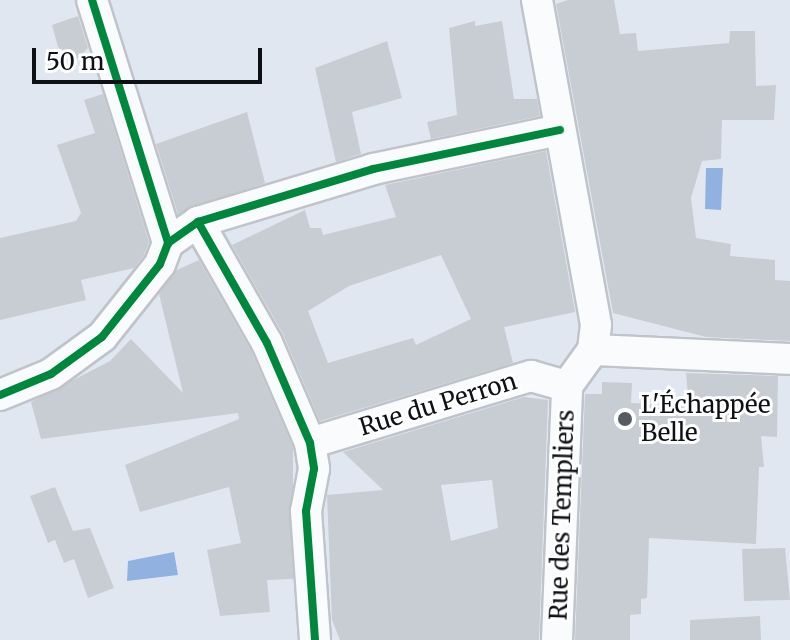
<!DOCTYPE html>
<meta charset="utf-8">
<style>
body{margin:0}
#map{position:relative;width:790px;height:640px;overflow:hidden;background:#e1e7f0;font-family:Merriweather,serif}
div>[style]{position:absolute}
.water>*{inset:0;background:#91b2e0}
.building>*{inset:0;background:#c8cdd4}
.roads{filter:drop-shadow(2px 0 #bfc4ca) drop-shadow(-2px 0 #bfc4ca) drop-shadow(0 2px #bfc4ca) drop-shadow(0 -2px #bfc4ca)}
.street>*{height:30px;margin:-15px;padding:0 15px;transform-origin:15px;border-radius:15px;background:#fafbfd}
.cycleway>*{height:8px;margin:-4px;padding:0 4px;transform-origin:4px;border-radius:4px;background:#00873e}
.dots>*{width:22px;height:22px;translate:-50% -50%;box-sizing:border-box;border:4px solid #fff;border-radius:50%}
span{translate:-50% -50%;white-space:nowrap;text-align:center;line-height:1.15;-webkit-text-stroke:6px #fff;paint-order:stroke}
.street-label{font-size:24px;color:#0d1116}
.poi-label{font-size:24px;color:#0d1116}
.left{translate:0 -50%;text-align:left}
.scale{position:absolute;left:32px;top:48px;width:230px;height:36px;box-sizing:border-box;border:4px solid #0d1116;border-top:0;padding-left:10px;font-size:24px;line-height:28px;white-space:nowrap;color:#0d1116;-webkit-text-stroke:6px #fff;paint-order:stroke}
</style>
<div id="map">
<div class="water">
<i style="clip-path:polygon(706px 168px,723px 168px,721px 210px,705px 209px)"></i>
<i style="clip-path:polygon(174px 552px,178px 575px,127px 581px,128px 561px)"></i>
</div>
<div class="building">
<i style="clip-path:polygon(568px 0,614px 0,620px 34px,636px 33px,638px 51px,729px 43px,730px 31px,755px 31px,756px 86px,776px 85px,774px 120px,722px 120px,721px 159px,702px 161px,691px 198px,696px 238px,731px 244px,730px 256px,775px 260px,775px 280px,790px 281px,790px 341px,706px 337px,613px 313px,556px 4px)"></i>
<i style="clip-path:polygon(78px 16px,88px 48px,74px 62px,58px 47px,52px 25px)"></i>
<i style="clip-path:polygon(475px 21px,475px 26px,502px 21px,514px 99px,537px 99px,540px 116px,431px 139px,427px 122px,457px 115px,449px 28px)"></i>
<i style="clip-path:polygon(387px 41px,402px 98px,352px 112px,361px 154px,336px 162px,315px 68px)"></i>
<i style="clip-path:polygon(103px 94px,149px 242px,144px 255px,134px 268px,81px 280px,86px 300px,0 320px,0 238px,76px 221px,81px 213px,57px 145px,95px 133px,84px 100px)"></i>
<i style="clip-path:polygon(247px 112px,265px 183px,178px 214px,156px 144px)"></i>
<i style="clip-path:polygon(evenodd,546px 151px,575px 312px,504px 327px,513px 363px,320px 421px,283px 334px,232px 245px,305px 210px,310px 228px,321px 228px,323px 235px,396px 217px,385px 185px,546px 151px,441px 255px,471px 319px,416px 345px,413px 338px,328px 363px,308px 311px,349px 286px,441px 255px)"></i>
<i style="clip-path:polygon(199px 260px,251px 351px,293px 448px,293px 579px,267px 580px,270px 612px,220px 616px,207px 550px,241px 543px,229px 487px,140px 512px,125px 465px,239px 419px,238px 413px,41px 439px,31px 402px,110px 361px,131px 339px,183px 393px,159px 294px,177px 270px)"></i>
<i style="clip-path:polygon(686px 373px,778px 376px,777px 437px,761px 436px,764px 467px,759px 467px,756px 544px,649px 538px,647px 598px,641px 599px,641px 614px,630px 615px,630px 640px,575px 640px,585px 394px,602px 394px,602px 382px,632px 383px,631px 403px,689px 405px)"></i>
<i style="clip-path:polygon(evenodd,524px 397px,548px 400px,539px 640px,340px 640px,332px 620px,327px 495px,383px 490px,343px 452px,524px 397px,492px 480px,498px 528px,451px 541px,441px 485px,492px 480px)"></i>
<i style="clip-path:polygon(55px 487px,73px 531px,90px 528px,114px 588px,88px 598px,74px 559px,64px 563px,55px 540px,48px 543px,30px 496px)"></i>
<i style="clip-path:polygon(785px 548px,790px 600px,744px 601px,742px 549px)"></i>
<i style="clip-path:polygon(760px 616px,761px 640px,690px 640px,690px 620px)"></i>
</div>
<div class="roads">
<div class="street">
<i style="left:92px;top:0;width:255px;rotate:72.6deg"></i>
<i style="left:537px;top:0;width:330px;rotate:79.7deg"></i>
<i style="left:596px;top:325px;width:25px;rotate:97deg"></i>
<i style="left:198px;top:222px;width:139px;rotate:60.3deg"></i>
<i style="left:267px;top:343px;width:109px;rotate:66.7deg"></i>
<i style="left:310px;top:443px;width:26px;rotate:81deg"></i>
<i style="left:314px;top:469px;width:43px;rotate:100.8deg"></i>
<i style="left:306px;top:511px;width:129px;rotate:86deg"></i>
<i style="left:168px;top:243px;width:37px;rotate:-35deg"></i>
<i style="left:198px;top:222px;width:183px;rotate:-16.8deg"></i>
<i style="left:373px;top:169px;width:191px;rotate:-11.8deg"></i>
<i style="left:593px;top:350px;width:197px;rotate:2.6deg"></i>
<i style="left:0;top:395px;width:55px;rotate:-22.4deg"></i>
<i style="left:51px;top:374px;width:63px;rotate:-36deg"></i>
<i style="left:102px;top:337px;width:93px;rotate:-51.5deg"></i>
<i style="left:160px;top:264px;width:22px;rotate:-69deg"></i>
<i style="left:310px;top:443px;width:231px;rotate:-16.9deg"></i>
<i style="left:531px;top:376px;width:37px;rotate:16deg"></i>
<i style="left:557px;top:640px;width:254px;rotate:-87.7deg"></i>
<i style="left:567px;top:386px;width:44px;rotate:-54.2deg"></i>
</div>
</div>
<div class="cycleway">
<i style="left:92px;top:0;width:255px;rotate:72.6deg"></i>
<i style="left:198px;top:222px;width:139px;rotate:60.3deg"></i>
<i style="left:267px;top:343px;width:109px;rotate:66.7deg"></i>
<i style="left:310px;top:443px;width:26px;rotate:81deg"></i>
<i style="left:314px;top:469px;width:43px;rotate:100.8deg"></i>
<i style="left:306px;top:511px;width:129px;rotate:86deg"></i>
<i style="left:168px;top:243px;width:37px;rotate:-35deg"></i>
<i style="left:198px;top:222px;width:183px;rotate:-16.8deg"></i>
<i style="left:373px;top:169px;width:191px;rotate:-11.8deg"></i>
<i style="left:0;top:395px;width:55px;rotate:-22.4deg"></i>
<i style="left:51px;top:374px;width:63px;rotate:-36deg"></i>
<i style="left:102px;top:337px;width:93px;rotate:-51.5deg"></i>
<i style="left:160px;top:264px;width:22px;rotate:-69deg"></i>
</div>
<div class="dots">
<i style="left:625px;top:419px;background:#575c62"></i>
</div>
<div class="street-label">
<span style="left:438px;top:404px;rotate:-17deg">Rue du Perron</span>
<span style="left:562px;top:515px;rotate:-88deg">Rue des Templiers</span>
</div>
<div class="poi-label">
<span class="left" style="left:641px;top:419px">L'Échappée<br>Belle</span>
</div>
<div class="scale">50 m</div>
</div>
